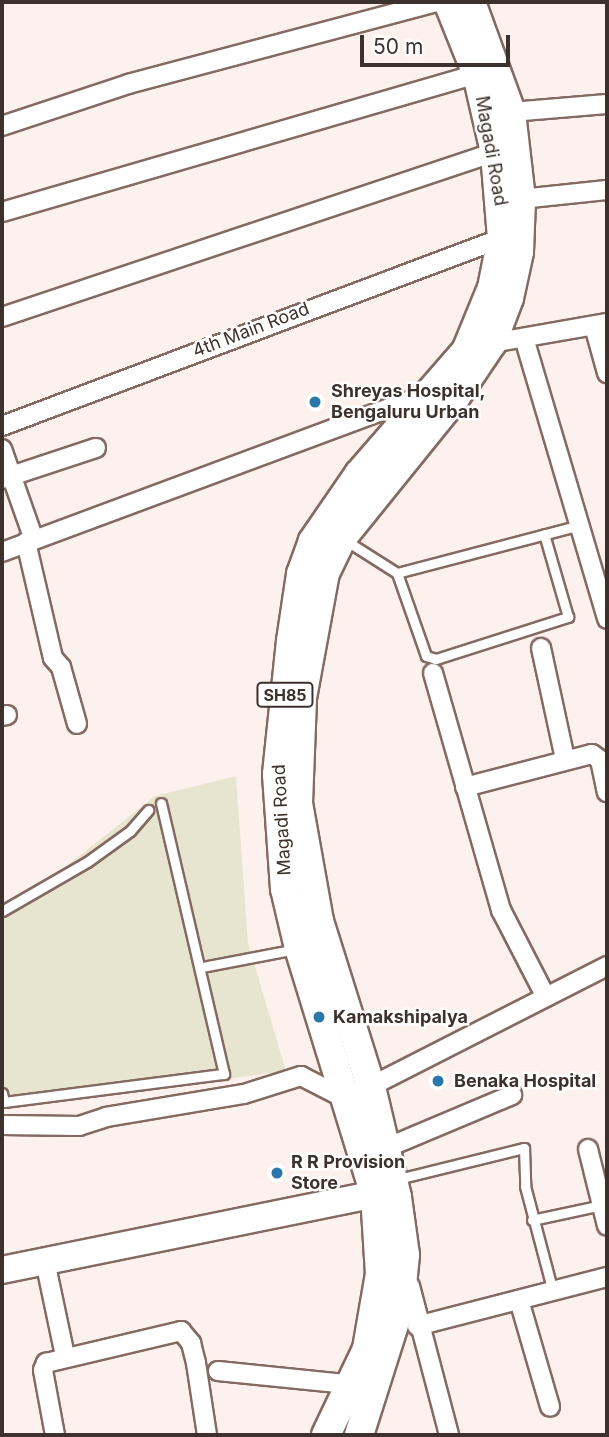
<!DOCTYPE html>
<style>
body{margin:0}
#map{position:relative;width:609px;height:1437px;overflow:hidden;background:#fdf1ed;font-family:Inter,sans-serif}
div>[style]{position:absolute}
.green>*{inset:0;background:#e7e5cf}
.roads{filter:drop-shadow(2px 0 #836a62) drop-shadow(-2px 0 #836a62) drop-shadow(0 2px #836a62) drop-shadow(0 -2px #836a62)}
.lane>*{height:9px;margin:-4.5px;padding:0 4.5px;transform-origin:4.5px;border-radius:4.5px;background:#fff}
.street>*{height:18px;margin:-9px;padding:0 9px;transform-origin:9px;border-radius:9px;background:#fff}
.secondary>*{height:26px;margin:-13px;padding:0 13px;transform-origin:13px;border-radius:13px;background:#fff}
.primary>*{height:28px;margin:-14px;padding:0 14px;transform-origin:14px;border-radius:14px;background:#fff}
.dots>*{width:19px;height:19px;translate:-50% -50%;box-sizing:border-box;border:4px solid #fff;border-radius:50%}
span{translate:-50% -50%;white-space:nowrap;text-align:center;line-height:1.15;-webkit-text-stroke:5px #fff;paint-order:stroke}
.shield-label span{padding:2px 5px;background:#fff;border:2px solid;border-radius:5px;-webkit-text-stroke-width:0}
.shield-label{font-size:16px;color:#3c312d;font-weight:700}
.street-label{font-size:18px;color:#3c312d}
.poi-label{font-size:18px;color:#3c312d;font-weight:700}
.left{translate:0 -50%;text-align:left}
.frame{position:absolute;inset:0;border:4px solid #3c312d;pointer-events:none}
.scale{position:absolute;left:360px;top:35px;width:150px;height:32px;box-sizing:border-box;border:4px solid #3c312d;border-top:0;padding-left:9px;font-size:21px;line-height:24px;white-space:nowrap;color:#3c312d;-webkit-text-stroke:5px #fff;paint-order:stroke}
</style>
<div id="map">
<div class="green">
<i style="clip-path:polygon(236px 776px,248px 943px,286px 1071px,2px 1108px,2px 907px,50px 879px,155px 796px)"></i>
</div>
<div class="roads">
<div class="lane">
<i style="left:345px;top:540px;width:62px;rotate:32.4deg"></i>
<i style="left:397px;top:573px;width:185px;rotate:-14.7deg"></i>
<i style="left:397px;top:573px;width:88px;rotate:70.7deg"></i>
<i style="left:426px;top:656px;width:10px;rotate:17deg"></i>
<i style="left:436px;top:659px;width:139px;rotate:-17.7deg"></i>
<i style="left:568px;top:617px;width:86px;rotate:-106.1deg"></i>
<i style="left:2px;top:911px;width:98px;rotate:-30deg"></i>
<i style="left:87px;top:862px;width:53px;rotate:-35.8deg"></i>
<i style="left:130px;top:831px;width:28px;rotate:-49deg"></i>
<i style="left:202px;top:967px;width:96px;rotate:-10.8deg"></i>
<i style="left:2px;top:1093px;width:9px;rotate:77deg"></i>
<i style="left:4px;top:1102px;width:222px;rotate:-7.3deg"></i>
<i style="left:224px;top:1074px;width:278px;rotate:-103.1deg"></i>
<i style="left:398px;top:1179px;width:130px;rotate:-13.8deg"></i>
<i style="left:524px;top:1148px;width:38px;rotate:88deg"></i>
<i style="left:525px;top:1186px;width:110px;rotate:75.2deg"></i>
<i style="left:532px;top:1220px;width:72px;rotate:-12.1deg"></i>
</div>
<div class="street">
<i style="left:511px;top:112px;width:96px;rotate:-4.8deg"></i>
<i style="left:2px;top:126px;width:133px;rotate:-18.4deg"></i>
<i style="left:128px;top:84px;width:320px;rotate:-14.9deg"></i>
<i style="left:521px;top:199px;width:86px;rotate:-6deg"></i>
<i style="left:2px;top:212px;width:495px;rotate:-16.2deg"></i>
<i style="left:2px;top:317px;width:520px;rotate:-18.5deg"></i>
<i style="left:594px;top:326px;width:49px;rotate:74.5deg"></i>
<i style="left:524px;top:338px;width:293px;rotate:73.5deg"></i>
<i style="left:492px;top:343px;width:117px;rotate:-9.9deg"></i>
<i style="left:2px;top:426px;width:534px;rotate:-20.61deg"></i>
<i style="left:2px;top:449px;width:96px;rotate:70.6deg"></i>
<i style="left:2px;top:479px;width:99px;rotate:-18.3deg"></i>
<i style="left:26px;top:542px;width:119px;rotate:76.9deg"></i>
<i style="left:53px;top:658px;width:12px;rotate:48deg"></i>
<i style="left:61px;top:667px;width:59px;rotate:74.3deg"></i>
<i style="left:2px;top:552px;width:448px;rotate:-20.4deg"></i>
<i style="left:541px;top:648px;width:114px;rotate:77.8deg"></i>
<i style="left:433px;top:673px;width:247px;rotate:74deg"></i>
<i style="left:501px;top:910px;width:98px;rotate:62.7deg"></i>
<i style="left:2px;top:716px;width:5px;rotate:-11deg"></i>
<i style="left:465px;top:787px;width:131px;rotate:-14.6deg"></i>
<i style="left:592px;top:754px;width:10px;rotate:37deg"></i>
<i style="left:600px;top:760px;width:33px;rotate:78deg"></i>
<i style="left:2px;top:1125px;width:77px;rotate:0.7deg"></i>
<i style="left:79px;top:1126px;width:28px;rotate:-18deg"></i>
<i style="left:106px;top:1117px;width:140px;rotate:-9.5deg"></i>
<i style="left:244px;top:1094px;width:60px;rotate:-17.5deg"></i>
<i style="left:301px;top:1076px;width:51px;rotate:27.1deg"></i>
<i style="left:346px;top:1099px;width:293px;rotate:-27deg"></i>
<i style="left:386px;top:1148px;width:137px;rotate:-22.8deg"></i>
<i style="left:588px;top:1149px;width:79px;rotate:76.1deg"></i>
<i style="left:45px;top:1261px;width:97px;rotate:78.1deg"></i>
<i style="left:410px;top:1286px;width:154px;rotate:75.3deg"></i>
<i style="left:519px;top:1300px;width:111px;rotate:73.8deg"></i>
<i style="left:417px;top:1326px;width:196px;rotate:-14.5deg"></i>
<i style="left:218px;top:1371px;width:130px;rotate:5.8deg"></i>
<i style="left:55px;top:1435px;width:66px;rotate:-100.5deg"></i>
<i style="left:43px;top:1370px;width:8px;rotate:-67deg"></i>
<i style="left:46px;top:1363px;width:139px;rotate:-13.3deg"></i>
<i style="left:181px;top:1331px;width:16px;rotate:50deg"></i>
<i style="left:191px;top:1343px;width:21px;rotate:76deg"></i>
<i style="left:196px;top:1363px;width:73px;rotate:81.3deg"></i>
</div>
<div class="secondary">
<i style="left:2px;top:1270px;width:400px;rotate:-11.5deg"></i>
</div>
<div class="primary">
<i style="left:326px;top:1435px;width:95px;rotate:-64.5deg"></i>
<i style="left:367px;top:1349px;width:76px;rotate:-80.2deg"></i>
<i style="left:380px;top:1274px;width:79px;rotate:-93.6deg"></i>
<i style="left:375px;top:1195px;width:258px;rotate:-107.1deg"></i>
<i style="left:299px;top:948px;width:61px;rotate:-103.3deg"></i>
<i style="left:285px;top:889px;width:115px;rotate:-94deg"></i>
<i style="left:277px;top:774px;width:134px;rotate:-84deg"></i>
<i style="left:291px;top:641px;width:68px;rotate:-81.5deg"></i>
<i style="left:301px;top:574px;width:35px;rotate:-70deg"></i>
<i style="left:313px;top:541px;width:81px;rotate:-55.5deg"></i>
<i style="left:359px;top:474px;width:163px;rotate:-49deg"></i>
<i style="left:466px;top:351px;width:68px;rotate:-67.6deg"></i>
<i style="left:492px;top:288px;width:51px;rotate:-78.7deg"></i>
<i style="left:502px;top:238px;width:86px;rotate:-94.7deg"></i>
<i style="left:495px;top:152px;width:80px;rotate:-103deg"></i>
<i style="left:477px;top:74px;width:78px;rotate:-111.9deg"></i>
<i style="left:359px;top:1435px;width:135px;rotate:-72.4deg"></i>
<i style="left:400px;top:1306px;width:51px;rotate:-84.4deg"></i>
<i style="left:405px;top:1255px;width:59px;rotate:-97.9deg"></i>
<i style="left:397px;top:1197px;width:113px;rotate:-103.3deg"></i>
<i style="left:371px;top:1087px;width:174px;rotate:-107.4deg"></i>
<i style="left:319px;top:921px;width:120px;rotate:-100.1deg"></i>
<i style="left:298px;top:803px;width:105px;rotate:-87.8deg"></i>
<i style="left:302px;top:698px;width:127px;rotate:-79.6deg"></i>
<i style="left:325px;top:573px;width:39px;rotate:-64deg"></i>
<i style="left:342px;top:538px;width:180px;rotate:-51.1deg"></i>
<i style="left:455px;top:398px;width:66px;rotate:-56.1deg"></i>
<i style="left:492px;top:343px;width:48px;rotate:-69.3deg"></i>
<i style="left:509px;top:298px;width:47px;rotate:-77.7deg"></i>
<i style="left:519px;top:252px;width:53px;rotate:-87.8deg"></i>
<i style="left:521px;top:199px;width:88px;rotate:-96.6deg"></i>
<i style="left:511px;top:112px;width:117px;rotate:-110deg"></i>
</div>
</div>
<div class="dots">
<i style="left:315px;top:402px;background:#2c77aa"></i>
<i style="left:319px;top:1017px;background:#2c77aa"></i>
<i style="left:438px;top:1081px;background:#2c77aa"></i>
<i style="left:277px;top:1173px;background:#2c77aa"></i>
</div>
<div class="shield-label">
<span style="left:285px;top:695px">SH85</span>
</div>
<div class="street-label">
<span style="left:491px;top:151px;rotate:80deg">Magadi Road</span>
<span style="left:251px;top:330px;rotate:-21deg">4th Main Road</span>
<span style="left:282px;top:820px;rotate:-93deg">Magadi Road</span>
</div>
<div class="poi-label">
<span class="left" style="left:331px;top:402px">Shreyas Hospital,<br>Bengaluru Urban</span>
<span class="left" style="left:333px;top:1017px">Kamakshipalya</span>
<span class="left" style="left:454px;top:1081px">Benaka Hospital</span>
<span class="left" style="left:291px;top:1173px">R R Provision<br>Store</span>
</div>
<div class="frame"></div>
<div class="scale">50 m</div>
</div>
